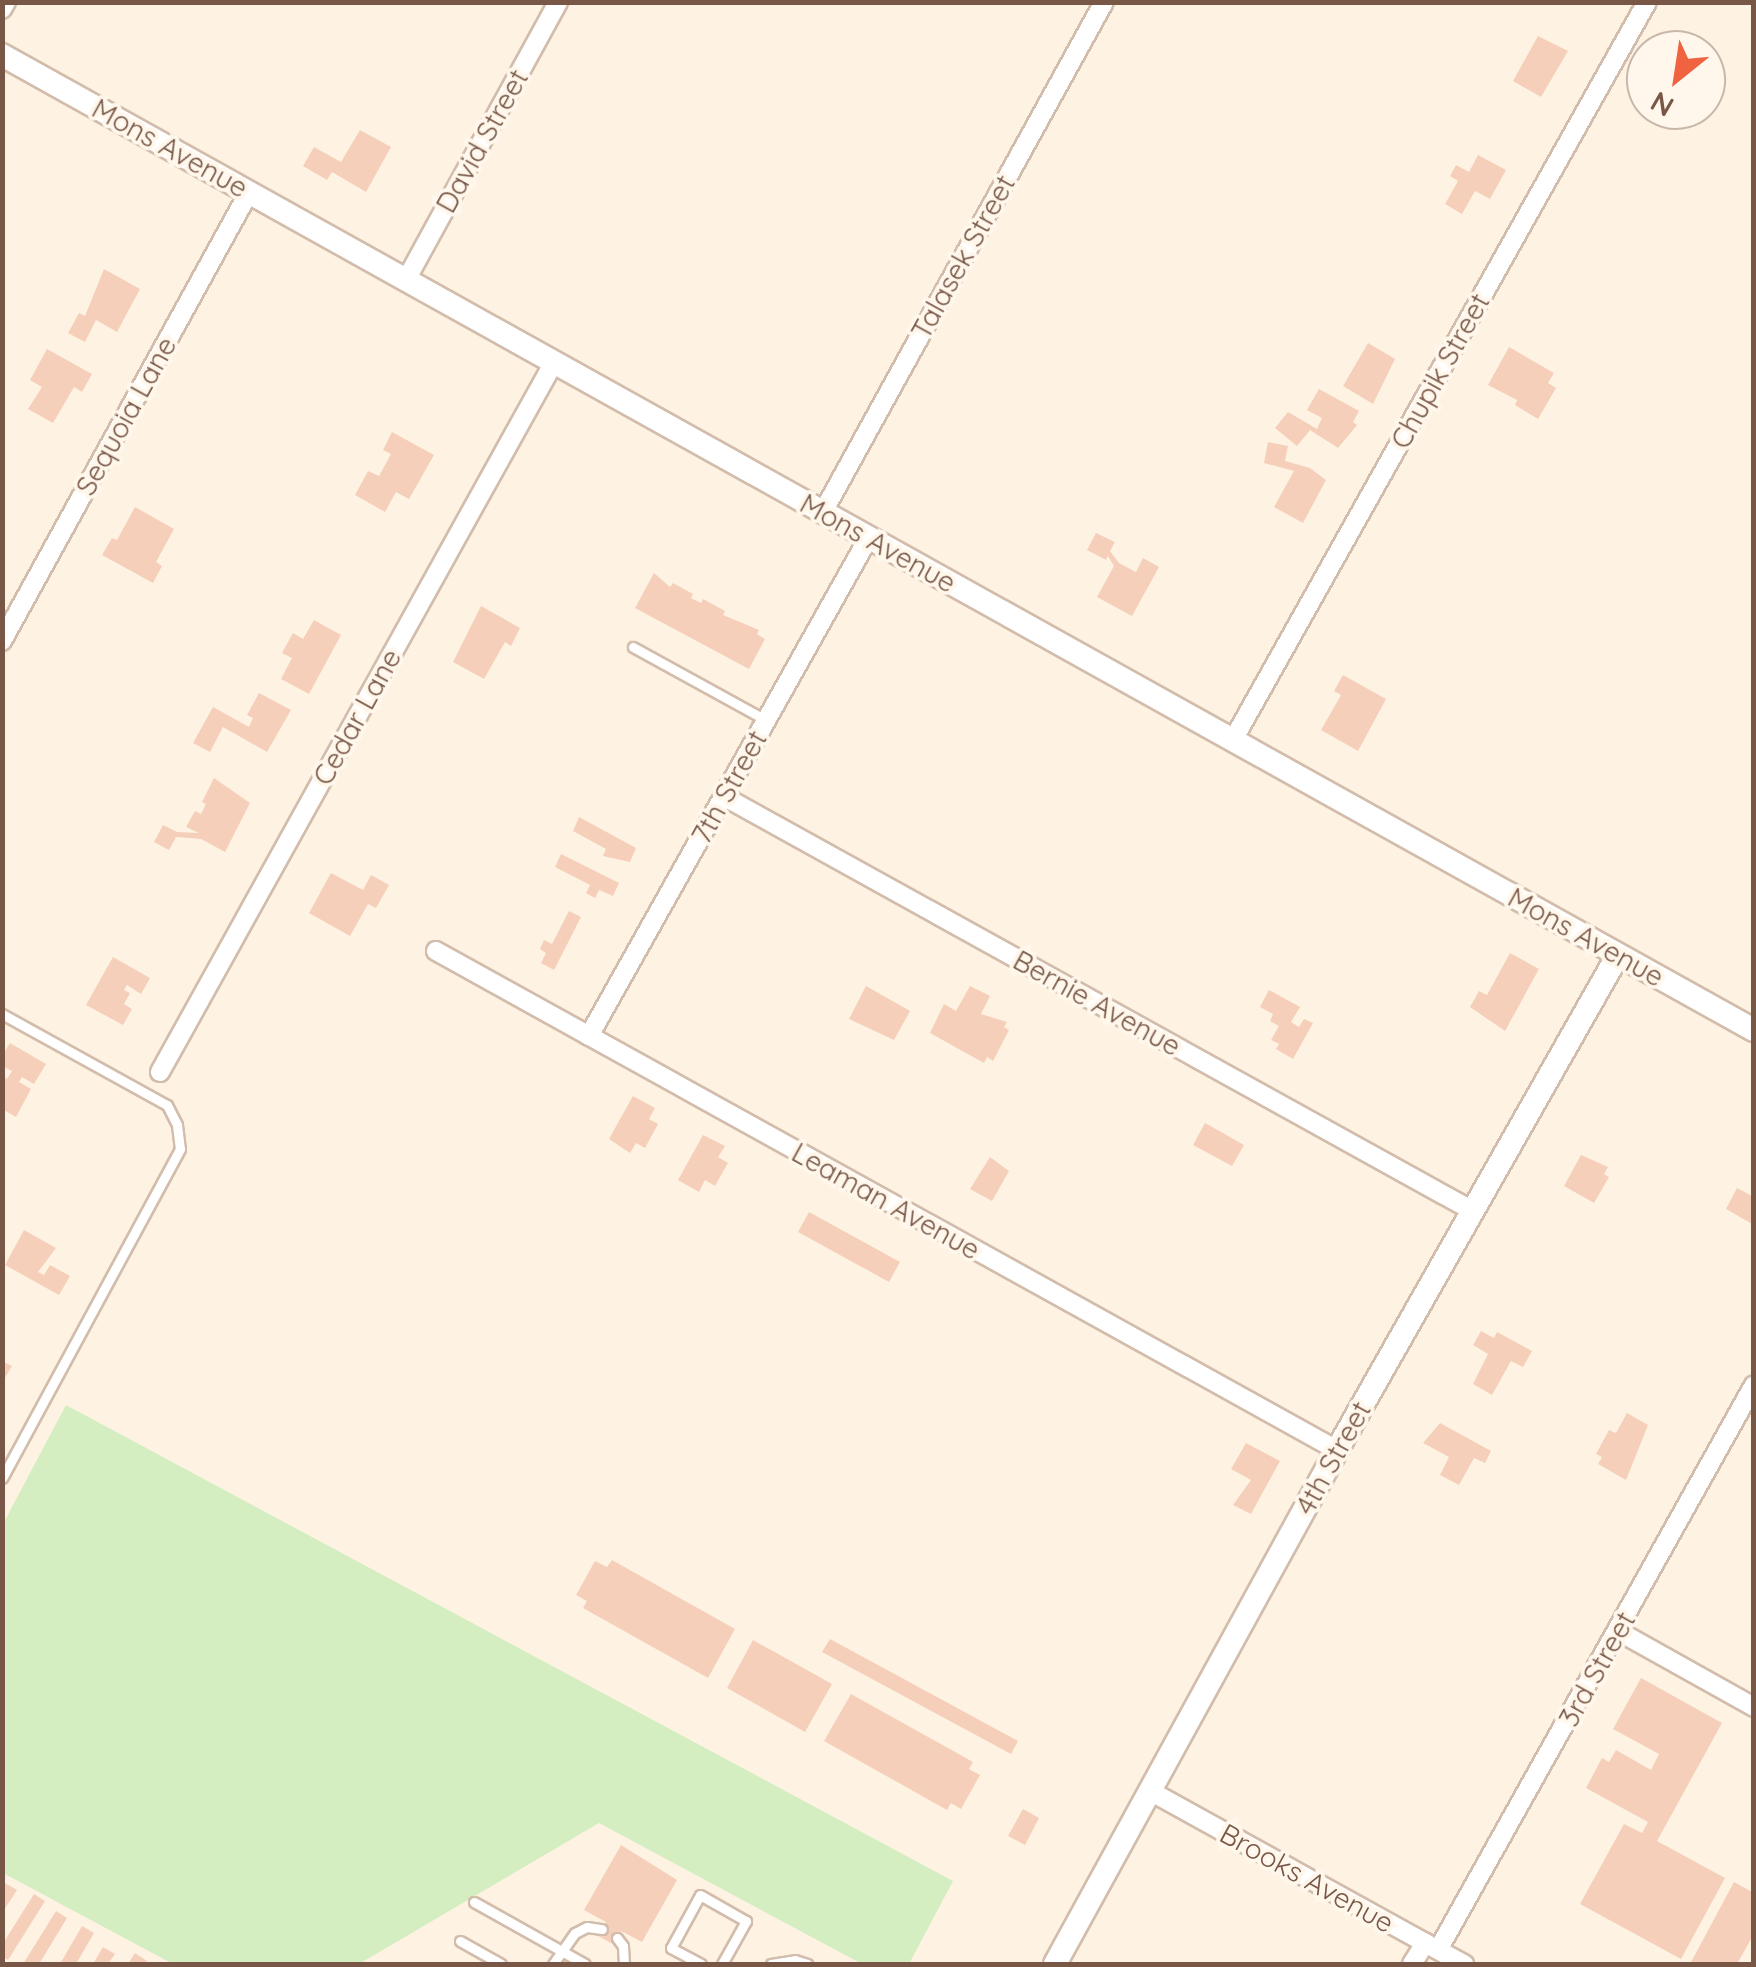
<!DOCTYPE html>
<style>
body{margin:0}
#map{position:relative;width:1756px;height:1967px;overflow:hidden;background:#fef3e3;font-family:Quicksand,sans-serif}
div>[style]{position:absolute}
.green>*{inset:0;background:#d4edc1}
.building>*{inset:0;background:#f5cfb9}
.roads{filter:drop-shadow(2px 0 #d2bcab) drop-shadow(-2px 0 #d2bcab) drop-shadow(0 2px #d2bcab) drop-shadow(0 -2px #d2bcab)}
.service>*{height:9px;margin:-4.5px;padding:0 4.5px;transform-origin:4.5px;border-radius:4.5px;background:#fff}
.minor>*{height:18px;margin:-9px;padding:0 9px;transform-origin:9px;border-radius:9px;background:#fff}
.tertiary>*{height:22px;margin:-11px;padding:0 11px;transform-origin:11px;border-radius:11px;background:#fff}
span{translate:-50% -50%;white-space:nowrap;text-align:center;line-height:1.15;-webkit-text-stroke:8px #fff7eb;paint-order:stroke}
.street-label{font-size:28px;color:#785747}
.frame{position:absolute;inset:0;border:5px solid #785747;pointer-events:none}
.north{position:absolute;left:1626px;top:30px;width:100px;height:100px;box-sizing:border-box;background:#fff7eb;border:2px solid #c9b7a9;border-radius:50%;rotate:210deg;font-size:28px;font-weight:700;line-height:40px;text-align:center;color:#785747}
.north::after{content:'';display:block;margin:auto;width:35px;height:45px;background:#f06340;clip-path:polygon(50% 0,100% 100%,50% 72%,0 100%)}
</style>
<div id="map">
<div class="green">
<i style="clip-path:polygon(66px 1405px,953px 1881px,909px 1964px,862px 1964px,599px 1823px,359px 1964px,173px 1964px,3px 1873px,3px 1524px)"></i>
</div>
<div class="building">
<i style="clip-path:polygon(1538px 36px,1568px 51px,1541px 97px,1513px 81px)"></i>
<i style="clip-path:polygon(360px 130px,391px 147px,366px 192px,332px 172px,327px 180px,303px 166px,314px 147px,341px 162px)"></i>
<i style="clip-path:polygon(1478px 155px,1506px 170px,1490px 199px,1475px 191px,1462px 214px,1445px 204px,1458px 181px,1450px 176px,1456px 165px,1469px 172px)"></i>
<i style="clip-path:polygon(104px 269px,140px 289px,117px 332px,96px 320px,85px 342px,68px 333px,79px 313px,85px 316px)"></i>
<i style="clip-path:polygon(1368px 343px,1395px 359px,1373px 404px,1343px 386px)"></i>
<i style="clip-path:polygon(1509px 347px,1554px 373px,1548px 383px,1556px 388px,1538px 419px,1515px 405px,1517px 400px,1488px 385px)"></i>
<i style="clip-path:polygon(47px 349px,92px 374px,82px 392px,74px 387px,53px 423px,28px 409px,42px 387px,30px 380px)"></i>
<i style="clip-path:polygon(1319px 389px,1359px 411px,1353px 422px,1357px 425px,1338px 448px,1310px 430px,1297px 446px,1275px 428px,1288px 412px,1317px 429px,1322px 418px,1307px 410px)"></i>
<i style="clip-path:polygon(392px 432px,434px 455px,409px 499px,396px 492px,385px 512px,355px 495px,368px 471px,379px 476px,391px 454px,383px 450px)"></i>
<i style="clip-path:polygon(1268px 442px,1288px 446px,1285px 461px,1310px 468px,1326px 480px,1303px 523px,1274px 507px,1294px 471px,1264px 463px)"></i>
<i style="clip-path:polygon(135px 507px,174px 529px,156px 562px,162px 566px,153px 583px,102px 555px,112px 538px,117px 540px)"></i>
<i style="clip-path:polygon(1096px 533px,1115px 542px,1110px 551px,1119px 563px,1136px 572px,1143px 558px,1159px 567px,1132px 616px,1097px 597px,1114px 566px,1108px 556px,1106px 560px,1087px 550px)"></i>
<i style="clip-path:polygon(654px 573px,670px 587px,673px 583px,693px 594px,691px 598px,701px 603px,703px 599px,725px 611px,723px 615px,759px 630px,757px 634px,765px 639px,749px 669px,635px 608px)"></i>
<i style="clip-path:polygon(481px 606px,520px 628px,511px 646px,505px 642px,484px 679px,453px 662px)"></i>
<i style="clip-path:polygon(314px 620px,341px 635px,309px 694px,281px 679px,292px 658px,282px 653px,293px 633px,303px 639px)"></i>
<i style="clip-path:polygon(1343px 675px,1386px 699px,1358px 751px,1321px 730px,1341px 695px,1334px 691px)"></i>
<i style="clip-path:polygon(259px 693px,291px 710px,267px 752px,223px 727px,210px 752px,193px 743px,213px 707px,249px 727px,253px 718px,247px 715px)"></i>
<i style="clip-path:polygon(214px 778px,250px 803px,225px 852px,201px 839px,176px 837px,169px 850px,154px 842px,163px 825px,177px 832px,199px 833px,186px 827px,195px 811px,201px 814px,206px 804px,202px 802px)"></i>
<i style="clip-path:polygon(579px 817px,636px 848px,630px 862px,603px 856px,606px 849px,573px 831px)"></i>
<i style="clip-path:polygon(561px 854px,619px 883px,613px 896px,599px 890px,595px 898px,586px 893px,590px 885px,555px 867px)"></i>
<i style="clip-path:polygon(331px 873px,363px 890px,371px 875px,389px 885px,376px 908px,368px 904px,350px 936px,309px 913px)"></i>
<i style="clip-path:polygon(569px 911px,581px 917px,554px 970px,541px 963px,546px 953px,540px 949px,544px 940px,552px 944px)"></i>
<i style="clip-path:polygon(1510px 953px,1539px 969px,1505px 1031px,1470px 1007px,1479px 991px,1487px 995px)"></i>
<i style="clip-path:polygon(113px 957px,150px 978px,141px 994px,127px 985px,124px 990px,130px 993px,124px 1004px,132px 1009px,123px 1025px,86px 1005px)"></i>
<i style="clip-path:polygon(866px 986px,910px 1011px,894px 1040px,849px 1019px)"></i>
<i style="clip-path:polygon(970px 986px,990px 996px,981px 1014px,1007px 1022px,1004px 1027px,1009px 1030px,993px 1061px,987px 1057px,984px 1063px,930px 1033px,944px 1004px,956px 1011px)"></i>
<i style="clip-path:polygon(1269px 990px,1300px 1007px,1291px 1022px,1299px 1027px,1304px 1019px,1313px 1023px,1293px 1059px,1276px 1049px,1279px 1044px,1271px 1040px,1279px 1026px,1270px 1021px,1273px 1014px,1260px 1007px)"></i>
<i style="clip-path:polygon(10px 1043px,46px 1064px,34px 1084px,22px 1077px,19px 1082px,31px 1089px,16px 1117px,2px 1109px,2px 1076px,7px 1079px,12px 1071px,2px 1066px,2px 1056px)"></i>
<i style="clip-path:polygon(633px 1096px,655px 1108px,649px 1119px,658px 1124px,645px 1148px,636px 1143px,630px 1153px,609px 1139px)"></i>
<i style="clip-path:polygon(1205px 1123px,1244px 1145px,1232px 1166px,1193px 1145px)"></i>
<i style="clip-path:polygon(703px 1135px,725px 1146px,718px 1157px,728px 1163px,715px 1186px,705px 1180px,699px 1192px,678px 1180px)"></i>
<i style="clip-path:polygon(1581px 1155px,1608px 1167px,1604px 1174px,1609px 1177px,1594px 1203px,1564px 1186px)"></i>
<i style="clip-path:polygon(990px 1157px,1009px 1171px,992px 1201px,970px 1189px)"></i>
<i style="clip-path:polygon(1737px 1188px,1754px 1197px,1754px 1225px,1726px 1209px)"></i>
<i style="clip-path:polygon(809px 1212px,900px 1262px,889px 1282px,798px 1232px)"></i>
<i style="clip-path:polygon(24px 1230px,56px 1248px,38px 1272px,44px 1275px,50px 1265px,70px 1276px,59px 1295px,5px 1265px)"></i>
<i style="clip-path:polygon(1481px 1331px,1494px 1338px,1497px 1332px,1532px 1351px,1523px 1367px,1511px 1361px,1492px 1395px,1473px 1384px,1488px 1354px,1473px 1345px)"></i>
<i style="clip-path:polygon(2px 1361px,12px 1366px,2px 1383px)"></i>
<i style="clip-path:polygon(1627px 1413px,1648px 1425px,1626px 1480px,1598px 1464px,1602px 1457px,1596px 1454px,1609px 1430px,1616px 1433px)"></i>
<i style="clip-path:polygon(1440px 1423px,1491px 1451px,1485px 1463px,1474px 1458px,1459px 1485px,1440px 1475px,1449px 1457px,1423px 1443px)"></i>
<i style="clip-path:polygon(1246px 1443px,1280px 1461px,1251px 1514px,1233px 1505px,1251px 1480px,1231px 1469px)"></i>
<i style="clip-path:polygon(612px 1560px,735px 1629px,708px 1678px,583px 1608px,587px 1601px,576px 1595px,595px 1561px,607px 1567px)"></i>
<i style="clip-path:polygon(830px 1639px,1018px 1741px,1011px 1754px,822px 1652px)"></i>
<i style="clip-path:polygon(753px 1640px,832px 1684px,805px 1732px,727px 1688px)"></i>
<i style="clip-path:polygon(1641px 1678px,1722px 1723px,1657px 1841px,1725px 1878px,1681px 1959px,1580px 1904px,1624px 1824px,1642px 1833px,1648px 1822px,1586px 1788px,1602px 1758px,1609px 1762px,1616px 1750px,1651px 1770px,1659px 1754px,1613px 1729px)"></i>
<i style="clip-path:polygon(851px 1694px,973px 1762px,969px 1769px,980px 1775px,961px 1809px,951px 1803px,947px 1810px,824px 1741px)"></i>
<i style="clip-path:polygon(1023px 1809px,1039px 1818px,1025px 1845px,1008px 1836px)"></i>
<i style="clip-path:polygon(621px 1845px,677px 1880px,642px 1942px,621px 1931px,613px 1944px,598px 1936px,606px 1922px,584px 1910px)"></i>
<i style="clip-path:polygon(1734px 1882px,1754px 1893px,1754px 1934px,1737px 1964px,1690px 1964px)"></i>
<i style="clip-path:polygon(5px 1883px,17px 1890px,2px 1913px,2px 1887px)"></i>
<i style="clip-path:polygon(34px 1894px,45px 1901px,8px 1960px,2px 1956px,2px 1945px)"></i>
<i style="clip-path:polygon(56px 1911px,67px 1918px,39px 1964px,23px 1964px)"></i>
<i style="clip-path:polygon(82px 1926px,94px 1933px,76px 1964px,60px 1964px)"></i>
<i style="clip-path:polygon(103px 1947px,115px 1954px,108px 1964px,93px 1964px)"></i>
<i style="clip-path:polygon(135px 1953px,147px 1961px,145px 1964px,128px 1964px)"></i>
</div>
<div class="roads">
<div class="service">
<i style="left:633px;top:647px;width:152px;rotate:28.8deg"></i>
<i style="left:2px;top:1014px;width:188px;rotate:28.9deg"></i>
<i style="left:167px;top:1105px;width:22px;rotate:63deg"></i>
<i style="left:177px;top:1125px;width:24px;rotate:83deg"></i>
<i style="left:180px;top:1149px;width:374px;rotate:118.4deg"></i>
<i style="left:474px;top:1902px;width:127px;rotate:29.2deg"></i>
<i style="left:617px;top:1938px;width:10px;rotate:53deg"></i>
<i style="left:623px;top:1946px;width:18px;rotate:87deg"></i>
<i style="left:460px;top:1941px;width:47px;rotate:29.3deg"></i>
<i style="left:553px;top:1964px;width:38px;rotate:-55deg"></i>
<i style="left:575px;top:1933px;width:13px;rotate:-27deg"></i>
<i style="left:587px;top:1927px;width:15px;rotate:8deg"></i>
<i style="left:701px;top:1964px;width:34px;rotate:-152deg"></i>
<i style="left:671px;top:1948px;width:60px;rotate:-61.3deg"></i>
<i style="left:700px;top:1895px;width:53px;rotate:29.5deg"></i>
<i style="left:746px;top:1921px;width:49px;rotate:119.2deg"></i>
<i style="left:771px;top:1964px;width:24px;rotate:-9deg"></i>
<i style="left:795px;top:1960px;width:13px;rotate:18deg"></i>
</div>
<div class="minor">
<i style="left:2px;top:9px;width:8px;rotate:-60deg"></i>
<i style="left:406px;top:280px;width:317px;rotate:-61.3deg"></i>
<i style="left:823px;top:512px;width:582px;rotate:-61.15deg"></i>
<i style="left:2px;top:641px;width:512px;rotate:-61.18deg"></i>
<i style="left:1233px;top:740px;width:846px;rotate:-60.71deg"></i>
<i style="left:723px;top:796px;width:855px;rotate:28.96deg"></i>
<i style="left:436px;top:951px;width:1030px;rotate:28.98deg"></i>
<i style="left:589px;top:1036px;width:572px;rotate:-60.7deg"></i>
<i style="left:160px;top:1072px;width:812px;rotate:-60.97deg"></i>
<i style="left:1618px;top:1631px;width:156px;rotate:29.2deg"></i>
<i style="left:1150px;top:1791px;width:359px;rotate:28.9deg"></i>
<i style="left:1438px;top:1950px;width:647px;rotate:-60.78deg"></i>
<i style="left:1412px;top:1964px;width:25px;rotate:-58deg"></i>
</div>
<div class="tertiary">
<i style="left:2px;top:55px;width:2005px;rotate:29.1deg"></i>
<i style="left:1055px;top:1964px;width:586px;rotate:-61.25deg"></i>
<i style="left:1337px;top:1450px;width:569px;rotate:-60.42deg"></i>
</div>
</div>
<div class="street-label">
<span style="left:482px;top:141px;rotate:-61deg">David Street</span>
<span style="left:170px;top:148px;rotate:29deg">Mons Avenue</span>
<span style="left:963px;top:257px;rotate:-61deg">Talasek Street</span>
<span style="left:1440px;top:371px;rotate:-61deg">Chupik Street</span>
<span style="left:126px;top:416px;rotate:-61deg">Sequoia Lane</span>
<span style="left:878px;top:543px;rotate:29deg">Mons Avenue</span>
<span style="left:357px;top:717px;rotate:-61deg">Cedar Lane</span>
<span style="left:729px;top:787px;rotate:-61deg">7th Street</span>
<span style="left:1586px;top:937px;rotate:29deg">Mons Avenue</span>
<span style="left:1097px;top:1003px;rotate:29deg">Bernie Avenue</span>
<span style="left:886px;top:1201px;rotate:29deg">Leaman Avenue</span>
<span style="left:1333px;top:1458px;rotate:-61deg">4th Street</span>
<span style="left:1597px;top:1669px;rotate:-61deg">3rd Street</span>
<span style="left:1307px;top:1878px;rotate:29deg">Brooks Avenue</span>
</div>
<div class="frame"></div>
<div class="north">N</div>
</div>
